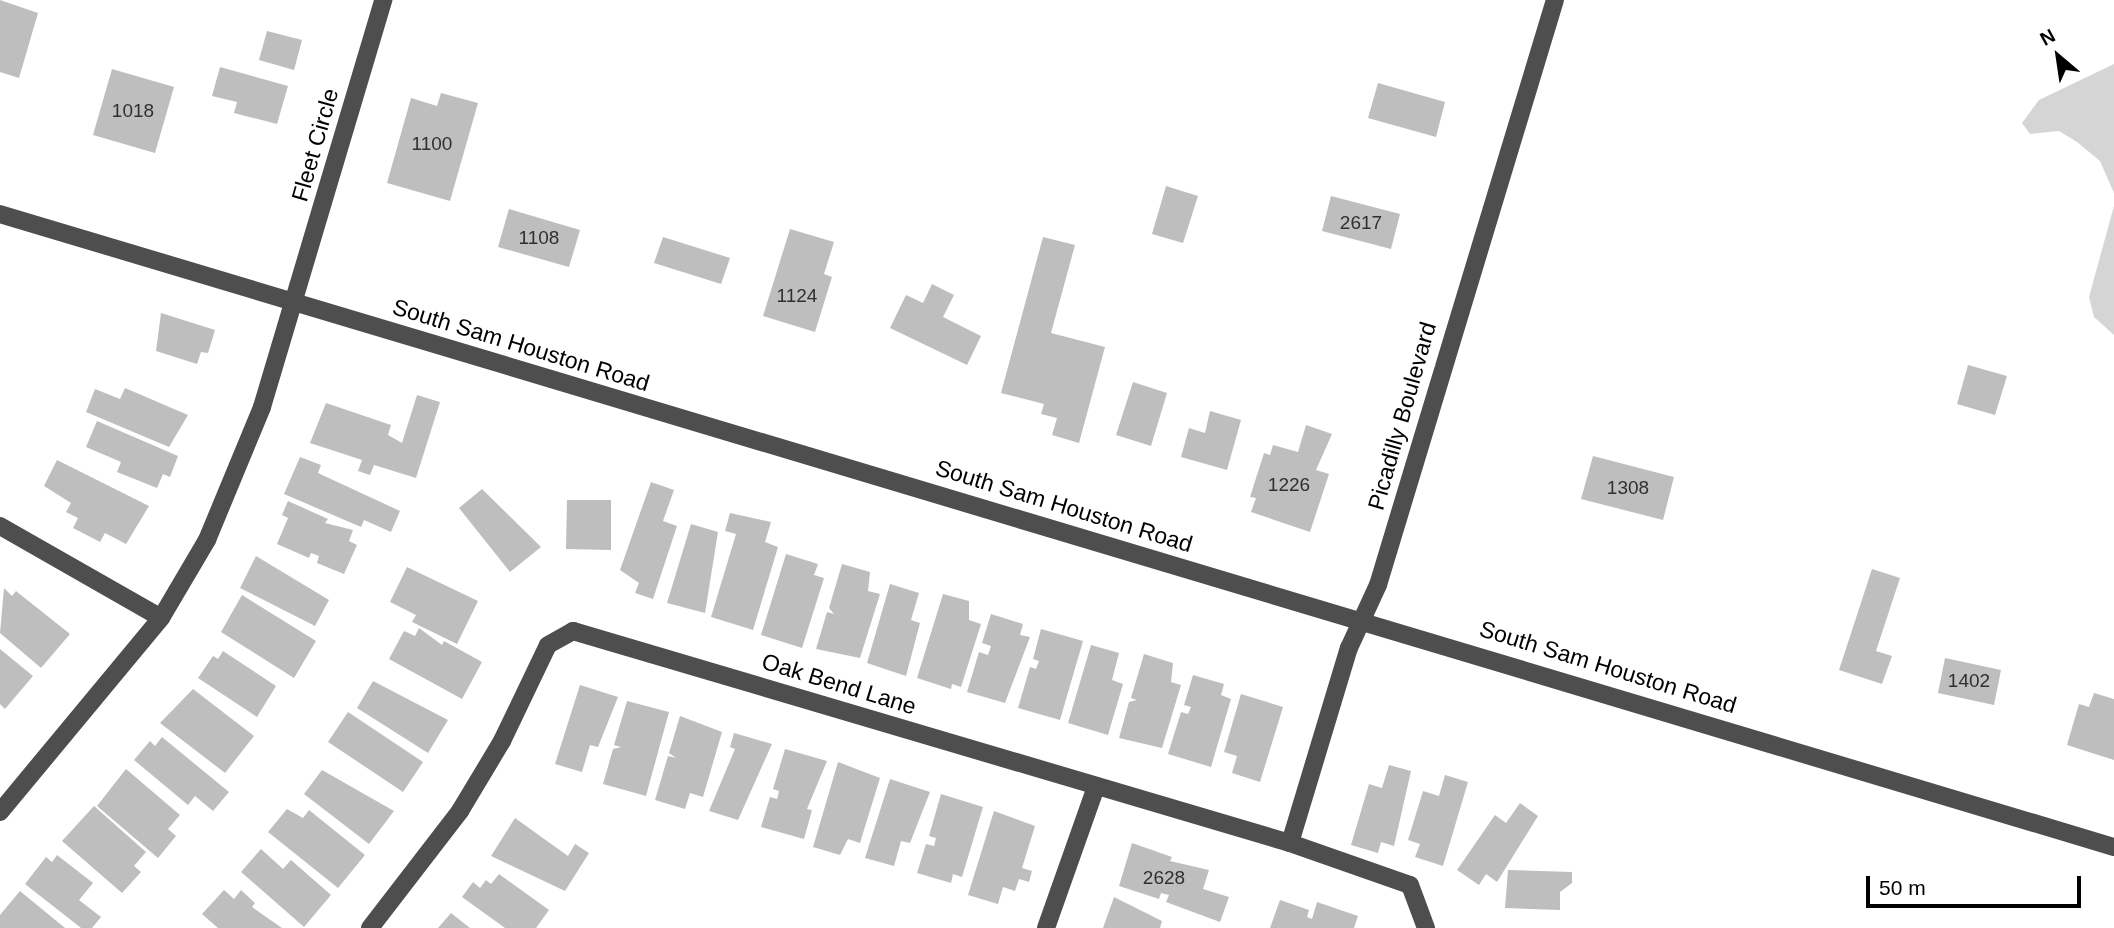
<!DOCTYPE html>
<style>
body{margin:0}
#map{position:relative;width:2114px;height:928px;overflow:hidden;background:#fff;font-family:Arial,sans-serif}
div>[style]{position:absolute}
.green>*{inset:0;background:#d5d5d5}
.building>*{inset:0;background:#bebebe}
.minor>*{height:18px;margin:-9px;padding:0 9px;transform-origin:9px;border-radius:9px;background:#4e4e4e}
span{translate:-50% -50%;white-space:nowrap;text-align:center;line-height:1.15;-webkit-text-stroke:7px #fff;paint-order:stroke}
.number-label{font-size:19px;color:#303030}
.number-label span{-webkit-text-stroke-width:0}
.street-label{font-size:23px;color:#000}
.north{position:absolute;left:2023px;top:21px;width:70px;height:70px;-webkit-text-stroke:5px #fff;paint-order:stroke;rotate:331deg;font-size:19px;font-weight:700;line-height:28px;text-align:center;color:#000}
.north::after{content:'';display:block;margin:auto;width:24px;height:32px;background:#000;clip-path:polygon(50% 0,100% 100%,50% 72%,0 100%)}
.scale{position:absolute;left:1866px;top:876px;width:215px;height:32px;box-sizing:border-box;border:4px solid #000;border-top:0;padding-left:9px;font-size:21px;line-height:24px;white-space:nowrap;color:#000;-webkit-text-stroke:5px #fff;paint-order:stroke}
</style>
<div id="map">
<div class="green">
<i style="clip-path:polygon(2114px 64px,2114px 193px,2100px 161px,2077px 142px,2059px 131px,2030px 134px,2022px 123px,2039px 100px)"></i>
<i style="clip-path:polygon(2114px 206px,2114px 335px,2094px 317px,2089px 297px)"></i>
</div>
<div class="building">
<i style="clip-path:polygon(0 0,38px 13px,19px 78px,0 72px)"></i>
<i style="clip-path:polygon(267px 31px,302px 40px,294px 70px,259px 60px)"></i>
<i style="clip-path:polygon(220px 67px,288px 86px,277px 124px,234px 113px,237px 102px,212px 96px)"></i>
<i style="clip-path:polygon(112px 69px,174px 87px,155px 153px,93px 135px)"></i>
<i style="clip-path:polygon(1378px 83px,1445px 102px,1436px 137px,1368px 118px)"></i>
<i style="clip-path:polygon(441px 93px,478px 103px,450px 201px,387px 183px,411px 98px,437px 106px)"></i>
<i style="clip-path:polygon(1166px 186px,1198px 196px,1183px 243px,1152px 234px)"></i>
<i style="clip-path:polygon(1331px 196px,1400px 214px,1391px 249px,1322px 231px)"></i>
<i style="clip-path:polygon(509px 209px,580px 230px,569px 267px,498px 247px)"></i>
<i style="clip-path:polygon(790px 229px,834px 242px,824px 274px,832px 277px,815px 332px,763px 316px)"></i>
<i style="clip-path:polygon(663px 237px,730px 258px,721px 284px,654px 263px)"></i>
<i style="clip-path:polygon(1043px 237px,1075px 245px,1051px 333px,1105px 347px,1079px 443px,1052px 435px,1057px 418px,1041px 414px,1044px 404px,1001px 393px)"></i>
<i style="clip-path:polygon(932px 284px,954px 295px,943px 317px,981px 336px,967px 365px,890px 328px,906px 295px,923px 303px)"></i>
<i style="clip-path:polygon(161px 313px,215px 330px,208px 353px,201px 352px,197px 364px,156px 351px)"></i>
<i style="clip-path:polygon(1968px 365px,2007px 376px,1995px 415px,1957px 404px)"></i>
<i style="clip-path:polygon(1133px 382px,1167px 393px,1151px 446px,1116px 435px)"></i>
<i style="clip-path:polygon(125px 388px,188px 415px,169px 447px,86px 412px,95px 389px,120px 399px)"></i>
<i style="clip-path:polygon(417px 395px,440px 402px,416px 478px,374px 465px,370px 475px,358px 471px,362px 460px,310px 443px,326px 403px,391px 425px,388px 435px,402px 443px)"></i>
<i style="clip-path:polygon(1210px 411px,1241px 420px,1227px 470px,1181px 457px,1189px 428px,1205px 433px)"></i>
<i style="clip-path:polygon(97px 421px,178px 456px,170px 477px,163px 474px,157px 488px,117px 472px,121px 462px,86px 447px)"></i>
<i style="clip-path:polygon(1306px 425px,1332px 434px,1316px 470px,1329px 474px,1310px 532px,1251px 512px,1256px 498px,1250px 497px,1264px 453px,1270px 455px,1273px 445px,1298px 452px)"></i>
<i style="clip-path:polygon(1593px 456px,1674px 477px,1663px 520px,1581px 499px)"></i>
<i style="clip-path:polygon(300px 457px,321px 465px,318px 473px,400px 511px,391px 532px,364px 520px,361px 527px,284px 494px)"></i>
<i style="clip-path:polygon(57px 460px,149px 506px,126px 544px,105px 533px,100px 542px,73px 528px,78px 518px,66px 512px,71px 503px,44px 486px)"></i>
<i style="clip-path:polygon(651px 482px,674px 490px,663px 521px,677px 526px,653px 599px,635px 593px,639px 583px,620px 570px)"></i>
<i style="clip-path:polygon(482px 489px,541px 547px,510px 572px,459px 508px)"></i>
<i style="clip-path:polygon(567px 500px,611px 500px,611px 550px,566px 549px)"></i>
<i style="clip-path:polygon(288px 501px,328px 519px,325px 523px,353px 530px,349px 541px,357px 545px,344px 574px,317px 563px,319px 556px,311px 553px,309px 558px,277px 544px,288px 518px,282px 515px)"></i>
<i style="clip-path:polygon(730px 513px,771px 522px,765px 542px,778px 547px,753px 630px,711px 617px,736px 534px,725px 531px)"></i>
<i style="clip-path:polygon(691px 524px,718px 532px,705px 613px,667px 603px)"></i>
<i style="clip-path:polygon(786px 554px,818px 564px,814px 575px,824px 578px,802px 648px,761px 635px)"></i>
<i style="clip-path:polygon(256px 556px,329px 600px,315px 626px,240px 588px)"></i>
<i style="clip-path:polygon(842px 564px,870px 572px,868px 591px,880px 594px,860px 658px,816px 649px,827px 612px,834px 614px,829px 608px)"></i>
<i style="clip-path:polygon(407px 567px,478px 601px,457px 644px,412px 622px,416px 615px,390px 602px)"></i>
<i style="clip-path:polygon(1872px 569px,1900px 578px,1876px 651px,1892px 656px,1882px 684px,1839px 670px)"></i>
<i style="clip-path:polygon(890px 584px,919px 593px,911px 620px,920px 623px,906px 676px,867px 663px)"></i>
<i style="clip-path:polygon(4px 588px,12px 596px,16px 591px,70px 634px,41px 668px,0 633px)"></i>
<i style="clip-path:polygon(943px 594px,969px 601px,969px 620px,981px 624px,961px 687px,952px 684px,951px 689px,917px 678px)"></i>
<i style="clip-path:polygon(242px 595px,316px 641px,294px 678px,221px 632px)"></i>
<i style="clip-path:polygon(991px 614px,1023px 624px,1020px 635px,1030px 637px,1005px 703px,967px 692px,979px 652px,988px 655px,991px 646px,982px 643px)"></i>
<i style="clip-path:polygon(419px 628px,442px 645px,444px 641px,482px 662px,462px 699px,389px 659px,404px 631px,415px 636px)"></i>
<i style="clip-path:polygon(1041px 629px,1083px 641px,1060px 720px,1018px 708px,1030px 667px,1036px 669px,1039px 661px,1033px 659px)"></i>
<i style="clip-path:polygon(1091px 645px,1119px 653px,1112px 680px,1123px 684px,1108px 735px,1068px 723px)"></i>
<i style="clip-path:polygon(0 649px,33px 676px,5px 709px,0 704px)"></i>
<i style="clip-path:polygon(223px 651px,276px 686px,257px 717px,198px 678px,213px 656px,218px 659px)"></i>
<i style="clip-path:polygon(1144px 654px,1173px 663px,1171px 682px,1181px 685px,1162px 748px,1119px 738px,1129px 702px,1137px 700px,1131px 698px)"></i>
<i style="clip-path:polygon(1945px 658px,2001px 670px,1994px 705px,1938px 693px)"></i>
<i style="clip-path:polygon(1193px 675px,1224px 684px,1221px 695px,1231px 699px,1211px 767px,1168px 754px,1181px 712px,1188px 714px,1191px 707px,1184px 705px)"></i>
<i style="clip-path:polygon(373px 681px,448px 720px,428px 753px,357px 708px)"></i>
<i style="clip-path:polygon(580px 685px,618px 697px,598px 747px,590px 745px,582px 772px,555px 764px)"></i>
<i style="clip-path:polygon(193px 689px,254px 736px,225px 773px,160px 723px)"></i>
<i style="clip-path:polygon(2094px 693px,2114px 699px,2114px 760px,2067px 745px,2079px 704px,2089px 707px)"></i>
<i style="clip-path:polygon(1241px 694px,1283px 707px,1260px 782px,1232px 773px,1237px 756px,1224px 752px)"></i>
<i style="clip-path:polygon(627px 701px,669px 712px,646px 796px,603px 784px,613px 749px,621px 747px,614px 745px)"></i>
<i style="clip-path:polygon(348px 712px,423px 762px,403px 792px,328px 742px)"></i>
<i style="clip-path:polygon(680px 716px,722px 732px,703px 797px,690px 793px,685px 809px,655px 800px,668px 756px,676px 758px,669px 753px)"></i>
<i style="clip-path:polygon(734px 733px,772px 744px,738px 820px,709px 811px,735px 749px,730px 747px)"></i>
<i style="clip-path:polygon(162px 737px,229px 792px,213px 811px,195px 796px,188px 805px,134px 760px,150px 741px,155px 746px)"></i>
<i style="clip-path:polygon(785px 749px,827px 761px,807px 809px,812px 810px,804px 839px,761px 827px,770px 797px,777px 799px,779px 791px,773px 789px)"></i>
<i style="clip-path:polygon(838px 762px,880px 778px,860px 843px,848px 839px,840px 855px,813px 847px)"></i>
<i style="clip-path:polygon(1389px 765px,1411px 771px,1394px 846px,1381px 842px,1378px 853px,1351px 845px,1369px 784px,1382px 788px)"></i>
<i style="clip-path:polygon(126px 769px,180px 815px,168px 829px,176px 836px,158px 858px,97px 806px)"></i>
<i style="clip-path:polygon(322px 770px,394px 811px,369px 844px,304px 794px)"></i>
<i style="clip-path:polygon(1445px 775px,1468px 782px,1443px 866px,1415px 857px,1420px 844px,1408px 840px,1423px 791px,1439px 796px)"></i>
<i style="clip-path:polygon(890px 779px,930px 792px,910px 843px,901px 841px,894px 866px,865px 858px)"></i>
<i style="clip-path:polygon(941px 794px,983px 807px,962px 877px,953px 874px,951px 883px,917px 873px,926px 844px,934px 846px,936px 838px,929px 836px)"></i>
<i style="clip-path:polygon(1520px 803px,1538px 816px,1497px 882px,1486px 874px,1479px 885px,1457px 870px,1495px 815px,1506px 823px)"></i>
<i style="clip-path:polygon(94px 806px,146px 852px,134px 866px,141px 872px,122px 893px,62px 841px)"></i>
<i style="clip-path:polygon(287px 809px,303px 818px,309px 810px,365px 855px,338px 888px,268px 832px)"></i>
<i style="clip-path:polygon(994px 811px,1035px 826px,1022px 868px,1032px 871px,1029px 882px,1019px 879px,1015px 891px,1003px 887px,998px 904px,968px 895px)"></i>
<i style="clip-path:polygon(515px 818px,568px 856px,575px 844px,589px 853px,565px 891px,491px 856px)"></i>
<i style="clip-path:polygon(1132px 843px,1172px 857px,1170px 861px,1209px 870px,1203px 889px,1229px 897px,1220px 922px,1166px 902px,1169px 895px,1161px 893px,1159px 899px,1119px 886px)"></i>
<i style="clip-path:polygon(261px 849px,283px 869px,291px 860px,331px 895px,304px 927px,241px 872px)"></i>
<i style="clip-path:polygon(57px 855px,93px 883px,79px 900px,101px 917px,92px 928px,81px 928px,25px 884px,46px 857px,52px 862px)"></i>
<i style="clip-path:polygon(1508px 870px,1572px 872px,1572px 883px,1560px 892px,1560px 910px,1505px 908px)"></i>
<i style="clip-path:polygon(499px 874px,549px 910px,536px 928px,505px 928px,462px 897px,473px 882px,480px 888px,486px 880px,491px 884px)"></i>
<i style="clip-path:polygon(224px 890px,234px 899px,241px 890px,255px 903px,252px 907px,282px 928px,218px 928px,202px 914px)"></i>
<i style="clip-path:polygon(20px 891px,65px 928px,0 928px,0 915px)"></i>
<i style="clip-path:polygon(1114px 897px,1162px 921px,1160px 928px,1103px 928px)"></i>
<i style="clip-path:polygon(1280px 900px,1309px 910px,1307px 917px,1312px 919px,1317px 902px,1358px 916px,1354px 928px,1270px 928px)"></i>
<i style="clip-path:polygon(451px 913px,470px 928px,438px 928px)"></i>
</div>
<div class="minor">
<i style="left:0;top:214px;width:2207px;rotate:16.67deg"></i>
<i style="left:0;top:526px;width:185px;rotate:29.7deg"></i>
<i style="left:0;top:812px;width:252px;rotate:-50.3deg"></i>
<i style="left:161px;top:618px;width:91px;rotate:-59.5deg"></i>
<i style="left:207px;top:540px;width:144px;rotate:-67.5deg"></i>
<i style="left:262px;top:407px;width:425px;rotate:-73.4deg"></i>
<i style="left:1290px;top:843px;width:204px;rotate:-73.2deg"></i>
<i style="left:1349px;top:648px;width:69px;rotate:-65.3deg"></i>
<i style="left:1378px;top:585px;width:611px;rotate:-73.17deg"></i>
<i style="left:370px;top:928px;width:148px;rotate:-52.4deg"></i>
<i style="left:460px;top:811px;width:82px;rotate:-59deg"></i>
<i style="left:502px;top:741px;width:106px;rotate:-64.4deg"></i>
<i style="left:548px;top:645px;width:29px;rotate:-29deg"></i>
<i style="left:573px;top:631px;width:748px;rotate:16.47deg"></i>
<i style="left:1290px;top:843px;width:127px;rotate:19.3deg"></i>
<i style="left:1410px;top:885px;width:46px;rotate:69.6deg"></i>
<i style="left:1046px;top:928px;width:150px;rotate:-70.5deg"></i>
</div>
<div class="number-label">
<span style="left:133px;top:111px">1018</span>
<span style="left:432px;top:144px">1100</span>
<span style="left:1361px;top:223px">2617</span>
<span style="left:539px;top:238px">1108</span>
<span style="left:797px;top:296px">1124</span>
<span style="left:1289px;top:485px">1226</span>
<span style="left:1628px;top:488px">1308</span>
<span style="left:1969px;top:681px">1402</span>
<span style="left:1164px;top:878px">2628</span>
</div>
<div class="street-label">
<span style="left:315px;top:145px;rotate:-74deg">Fleet Circle</span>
<span style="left:521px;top:345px;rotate:17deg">South Sam Houston Road</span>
<span style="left:1402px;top:416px;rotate:-74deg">Picadilly Boulevard</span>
<span style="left:1064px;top:506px;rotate:17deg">South Sam Houston Road</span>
<span style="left:1608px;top:667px;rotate:17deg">South Sam Houston Road</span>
<span style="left:839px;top:684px;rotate:17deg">Oak Bend Lane</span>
</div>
<div class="north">N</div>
<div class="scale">50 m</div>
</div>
